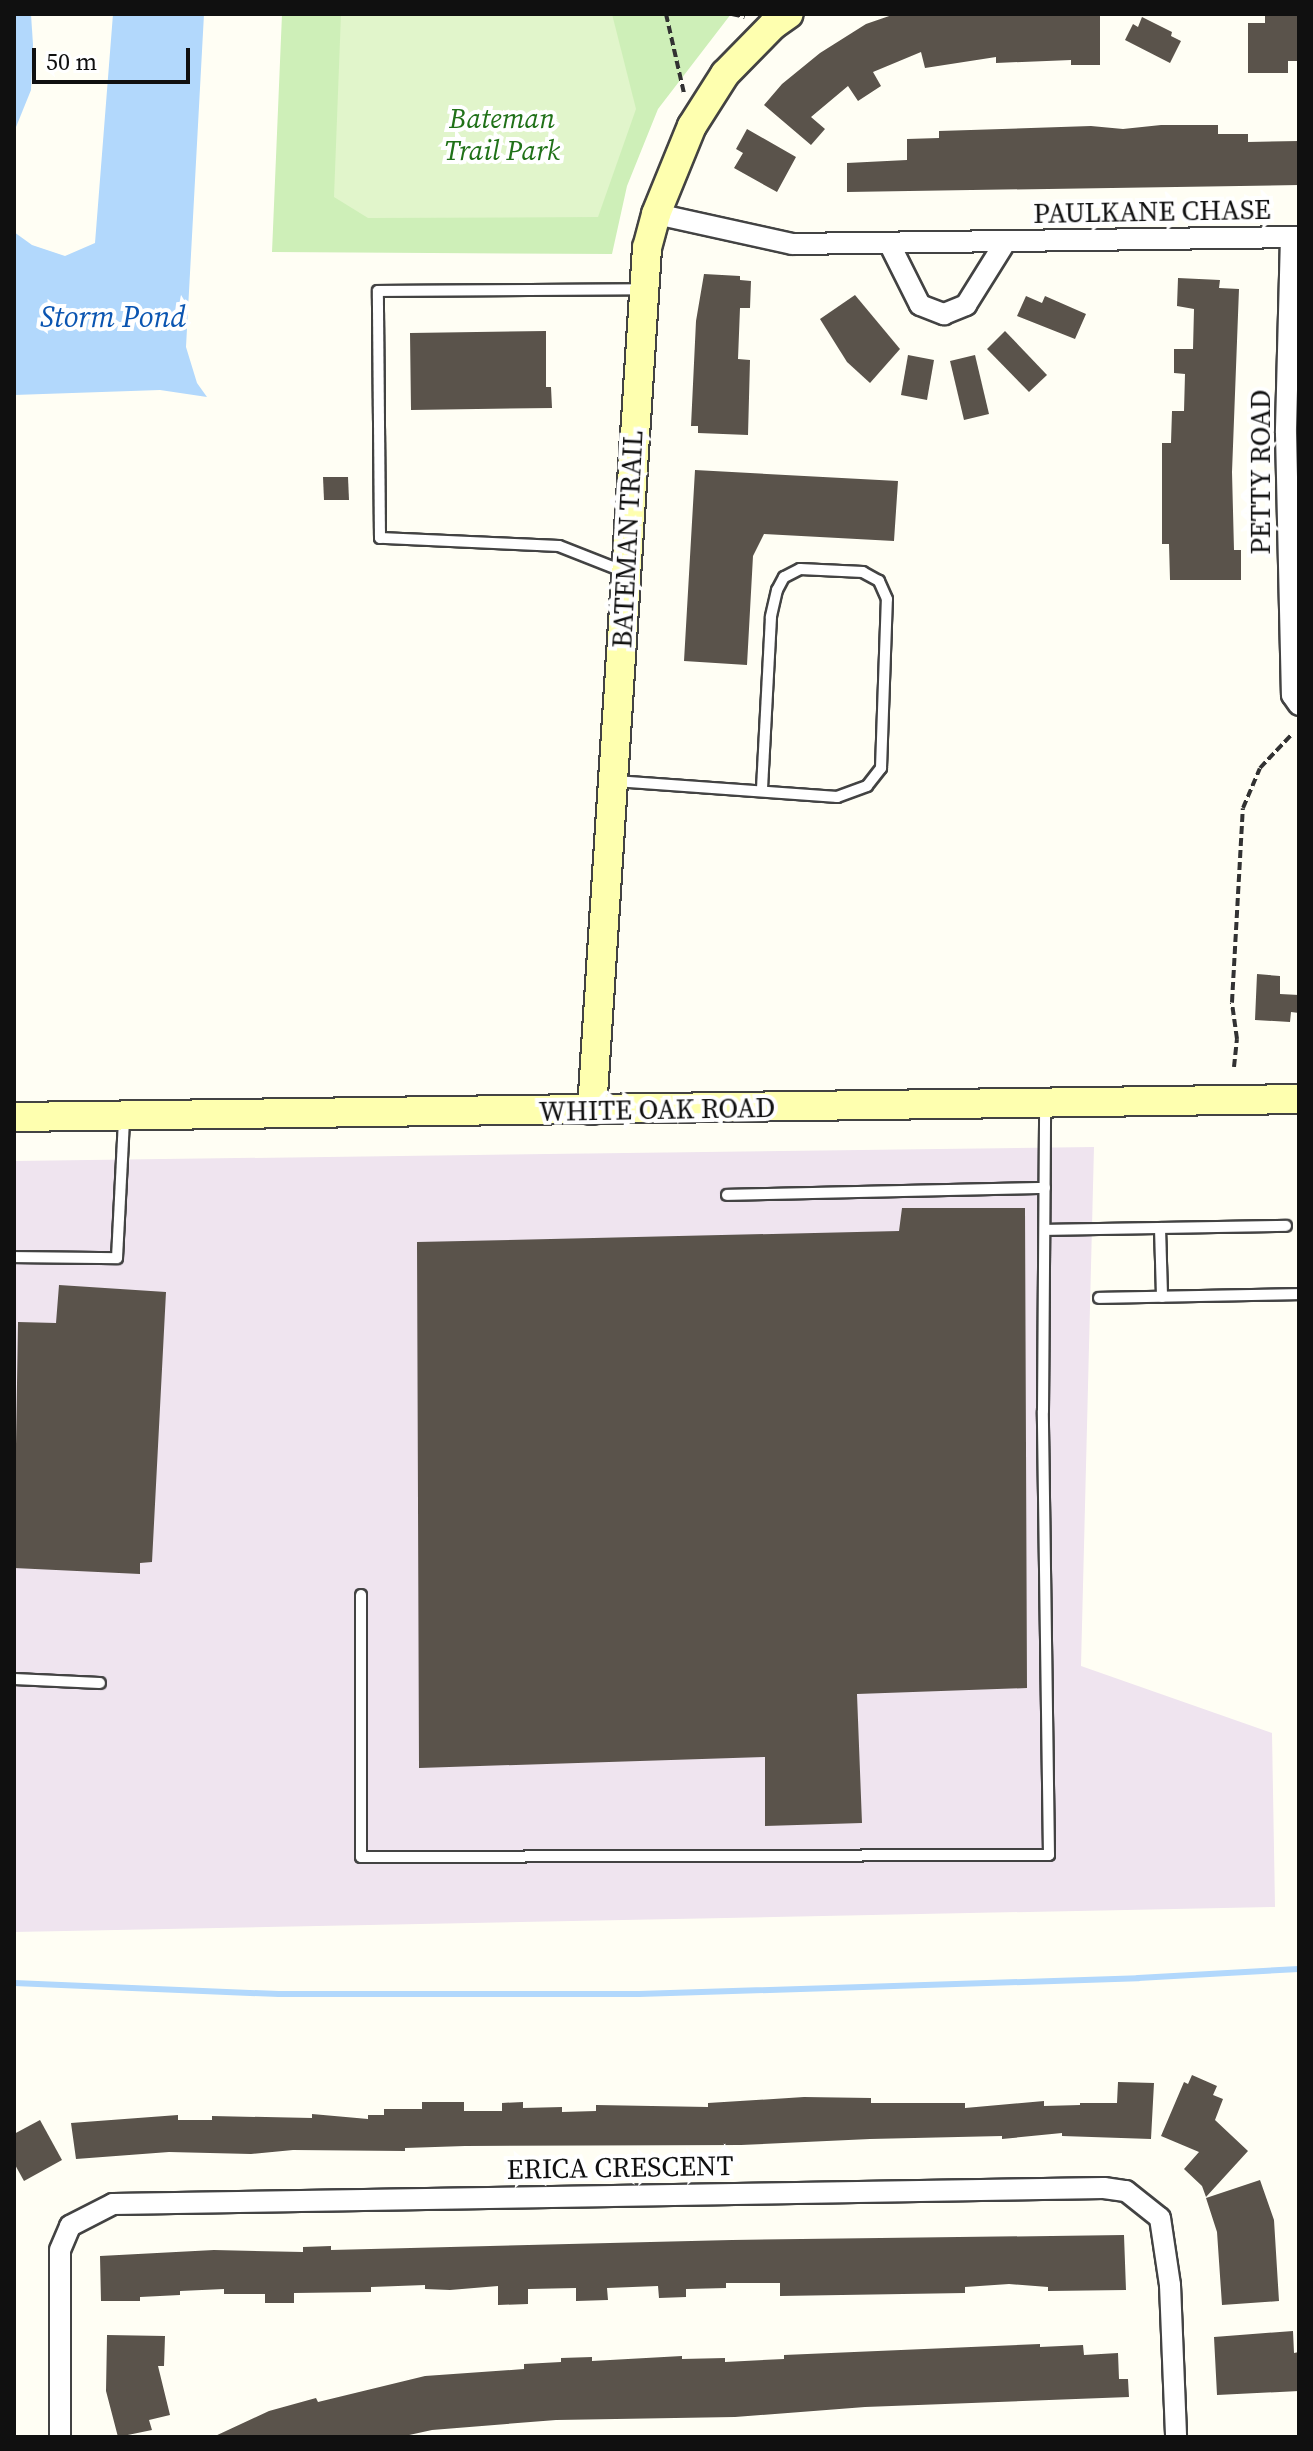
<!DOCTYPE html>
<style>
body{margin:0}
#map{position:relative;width:1313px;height:2451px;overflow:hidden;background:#fffef4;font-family:"Source Serif 4",serif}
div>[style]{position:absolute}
.industrial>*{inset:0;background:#efe4ef}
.green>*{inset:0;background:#ceefb8}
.pitch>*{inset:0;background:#e1f5cb}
.water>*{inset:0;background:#b2d8fc}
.stream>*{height:6px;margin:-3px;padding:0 3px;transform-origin:3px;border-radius:3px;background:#b2d8fc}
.building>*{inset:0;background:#5a534b}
.path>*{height:4px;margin-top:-2px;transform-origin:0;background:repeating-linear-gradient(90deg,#323232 0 8px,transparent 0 12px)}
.roads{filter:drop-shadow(2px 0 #434343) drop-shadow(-2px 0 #434343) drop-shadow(0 2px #434343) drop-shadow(0 -2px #434343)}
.lane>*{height:10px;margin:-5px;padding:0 5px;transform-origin:5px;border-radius:5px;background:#fff}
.street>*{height:20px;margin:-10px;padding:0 10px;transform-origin:10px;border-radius:10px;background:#fff}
.secondary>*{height:28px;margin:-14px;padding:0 14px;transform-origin:14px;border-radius:14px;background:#feffaf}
span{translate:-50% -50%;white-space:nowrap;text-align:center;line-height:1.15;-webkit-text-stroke:8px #fff;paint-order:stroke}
.park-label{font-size:28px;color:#207118;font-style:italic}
.street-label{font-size:28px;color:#101010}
.water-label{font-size:30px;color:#0b55b1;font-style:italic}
.frame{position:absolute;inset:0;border:16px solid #101010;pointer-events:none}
.scale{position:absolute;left:32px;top:48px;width:158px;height:36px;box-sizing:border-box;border:4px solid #101010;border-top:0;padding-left:10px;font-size:24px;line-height:28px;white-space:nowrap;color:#101010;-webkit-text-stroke:6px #fff;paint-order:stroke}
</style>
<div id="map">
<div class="industrial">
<i style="clip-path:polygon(1094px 1147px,1081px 1666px,1272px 1733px,1275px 1907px,14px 1932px,14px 1161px)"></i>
</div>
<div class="green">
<i style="clip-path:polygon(282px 14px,731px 14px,658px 109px,627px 186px,612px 254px,272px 252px)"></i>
</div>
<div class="pitch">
<i style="clip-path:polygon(341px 14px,612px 14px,636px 109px,598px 217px,368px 218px,334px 197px)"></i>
</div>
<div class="water">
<i style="clip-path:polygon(14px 14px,31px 14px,33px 45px,31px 90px,14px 132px)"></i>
<i style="clip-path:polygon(113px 14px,204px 14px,186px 347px,197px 383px,207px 397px,160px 390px,14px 395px,14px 232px,32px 245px,65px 256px,95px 243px)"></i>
</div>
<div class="stream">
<i style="left:14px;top:1983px;width:265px;rotate:2.4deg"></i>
<i style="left:279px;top:1994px;width:360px"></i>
<i style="left:639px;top:1994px;width:499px;rotate:-1.8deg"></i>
<i style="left:1138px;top:1978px;width:161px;rotate:-3.2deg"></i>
</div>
<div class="building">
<i style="clip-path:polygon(895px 14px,1100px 14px,1100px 65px,1071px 65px,1071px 60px,996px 63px,996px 57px,925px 68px,921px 52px,873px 72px,881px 86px,858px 101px,848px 86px,811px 117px,825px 129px,811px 145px,764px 105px,782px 84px,820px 53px,866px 24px)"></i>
<i style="clip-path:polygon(1265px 14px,1299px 14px,1299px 61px,1288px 61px,1288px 73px,1248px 73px,1248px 23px,1265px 23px)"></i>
<i style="clip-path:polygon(1142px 17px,1172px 32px,1171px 36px,1181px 41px,1170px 63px,1125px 40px,1133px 24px,1138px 27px)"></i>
<i style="clip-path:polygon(1161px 125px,1218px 125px,1218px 134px,1248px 134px,1248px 142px,1299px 141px,1299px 185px,847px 192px,847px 163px,907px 160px,907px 139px,939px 138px,939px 131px,1091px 126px,1123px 129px)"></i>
<i style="clip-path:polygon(747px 129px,796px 157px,777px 192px,734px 168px,743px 153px,736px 149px)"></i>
<i style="clip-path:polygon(704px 274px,740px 276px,740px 280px,751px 281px,750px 308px,740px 308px,738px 359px,750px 360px,748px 435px,698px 433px,698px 426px,691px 426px,696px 321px)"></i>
<i style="clip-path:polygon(1178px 278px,1220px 280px,1219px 288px,1239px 289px,1232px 472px,1234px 550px,1241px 550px,1241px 580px,1170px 580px,1169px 544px,1162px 544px,1162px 443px,1171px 443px,1172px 411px,1184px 411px,1185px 374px,1174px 373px,1174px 349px,1193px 349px,1194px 309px,1177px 306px)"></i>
<i style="clip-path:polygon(855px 295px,900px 349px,870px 383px,847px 362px,820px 319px)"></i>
<i style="clip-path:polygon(1026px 296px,1042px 303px,1045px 296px,1086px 314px,1075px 339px,1017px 316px)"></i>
<i style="clip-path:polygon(546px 331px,546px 387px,551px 387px,552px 408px,411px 410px,410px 333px)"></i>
<i style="clip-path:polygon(1005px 331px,1047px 375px,1029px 392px,987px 349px)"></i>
<i style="clip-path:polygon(908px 355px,934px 360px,927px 400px,901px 395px)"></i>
<i style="clip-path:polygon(975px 355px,989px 414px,964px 420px,950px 361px)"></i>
<i style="clip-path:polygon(695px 470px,898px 481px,894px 541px,764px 534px,753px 556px,747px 665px,684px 661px)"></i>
<i style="clip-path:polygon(323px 477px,348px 477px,349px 500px,324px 500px)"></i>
<i style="clip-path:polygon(1257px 974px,1280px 976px,1280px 994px,1299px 995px,1299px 1013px,1291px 1012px,1290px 1022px,1255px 1020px)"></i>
<i style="clip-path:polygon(902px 1208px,1025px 1208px,1027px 1688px,857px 1694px,862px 1823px,765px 1826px,765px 1757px,419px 1768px,417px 1242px,899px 1231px)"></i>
<i style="clip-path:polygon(59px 1285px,166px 1292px,152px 1562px,140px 1563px,140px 1574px,14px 1568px,18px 1322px,56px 1323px)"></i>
<i style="clip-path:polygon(1192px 2075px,1217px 2086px,1213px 2095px,1223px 2099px,1215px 2120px,1248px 2151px,1206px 2197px,1202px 2186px,1184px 2169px,1199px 2152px,1161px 2136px,1184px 2082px,1188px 2084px)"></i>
<i style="clip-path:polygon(1118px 2082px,1154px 2083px,1151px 2139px,1062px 2136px,1062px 2133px,1002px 2139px,1002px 2136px,870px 2139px,741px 2145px,465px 2146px,405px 2148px,405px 2151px,293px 2150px,251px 2154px,169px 2152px,76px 2159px,71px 2123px,178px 2115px,178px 2120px,212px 2120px,212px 2116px,312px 2118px,312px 2114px,368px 2119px,368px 2115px,384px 2115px,384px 2109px,422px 2109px,422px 2102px,464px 2102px,464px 2111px,502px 2111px,502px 2103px,523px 2102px,523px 2108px,562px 2107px,562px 2112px,596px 2111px,596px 2105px,708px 2107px,708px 2103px,804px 2097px,871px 2098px,871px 2103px,965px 2103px,965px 2108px,1044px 2101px,1044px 2106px,1080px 2105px,1080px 2103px,1117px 2103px)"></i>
<i style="clip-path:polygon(40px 2120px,62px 2160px,24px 2181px,14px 2163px,14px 2134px)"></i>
<i style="clip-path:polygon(1260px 2180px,1274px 2220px,1279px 2301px,1222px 2305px,1217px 2232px,1206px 2198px)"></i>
<i style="clip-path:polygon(1124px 2235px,1126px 2290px,1048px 2291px,1048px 2287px,1009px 2284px,965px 2287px,965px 2293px,780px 2296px,780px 2283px,726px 2283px,726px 2288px,686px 2289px,686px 2297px,659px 2298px,658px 2286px,607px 2288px,608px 2300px,576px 2301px,576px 2288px,528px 2289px,528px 2304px,498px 2305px,498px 2286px,450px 2290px,425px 2289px,425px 2285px,371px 2287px,371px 2292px,294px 2293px,294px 2303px,265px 2303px,265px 2294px,224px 2294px,224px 2289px,180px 2291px,180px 2295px,140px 2297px,140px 2301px,101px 2301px,100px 2256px,214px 2250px,303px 2252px,303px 2247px,331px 2246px,331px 2250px,732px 2240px)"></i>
<i style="clip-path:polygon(1293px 2331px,1294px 2353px,1299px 2352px,1299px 2391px,1217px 2395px,1214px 2337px)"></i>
<i style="clip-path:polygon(107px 2335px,165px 2336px,164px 2366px,158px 2366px,170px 2415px,149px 2420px,152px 2430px,118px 2437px,106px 2391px)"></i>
<i style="clip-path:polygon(1040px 2344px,1040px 2347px,1083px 2345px,1084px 2355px,1118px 2353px,1119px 2379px,1128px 2379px,1129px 2397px,865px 2407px,735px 2417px,556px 2420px,432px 2430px,400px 2437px,213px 2437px,269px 2411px,316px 2398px,318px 2402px,425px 2376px,524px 2369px,524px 2364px,561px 2362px,561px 2358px,592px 2357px,592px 2361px,682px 2356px,682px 2359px,725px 2358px,725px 2362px,784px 2359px,784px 2355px)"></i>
</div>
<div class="path">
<i style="left:666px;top:14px;width:81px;rotate:77.2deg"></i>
<i style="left:732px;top:14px;width:13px;rotate:13deg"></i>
<i style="left:1234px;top:1067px;width:28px;rotate:-84deg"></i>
<i style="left:1237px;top:1039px;width:37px;rotate:-98deg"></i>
<i style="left:1232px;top:1002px;width:194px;rotate:-86.8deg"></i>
<i style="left:1243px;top:808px;width:43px;rotate:-67deg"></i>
<i style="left:1260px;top:768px;width:47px;rotate:-46.7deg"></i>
</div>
<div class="roads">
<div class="lane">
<i style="left:625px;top:572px;width:71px;rotate:-158.5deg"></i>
<i style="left:559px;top:546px;width:179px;rotate:-177.4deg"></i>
<i style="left:380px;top:538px;width:247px;rotate:-90.5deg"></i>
<i style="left:378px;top:291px;width:263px;rotate:-0.4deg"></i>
<i style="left:615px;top:781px;width:223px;rotate:4.1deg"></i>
<i style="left:837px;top:797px;width:32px;rotate:-20deg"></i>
<i style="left:867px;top:786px;width:23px;rotate:-52deg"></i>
<i style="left:881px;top:768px;width:169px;rotate:-88deg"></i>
<i style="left:887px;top:599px;width:20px;rotate:-114deg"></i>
<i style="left:879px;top:581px;width:18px;rotate:-151deg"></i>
<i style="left:863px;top:572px;width:63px;rotate:-177.3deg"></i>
<i style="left:800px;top:569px;width:18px;rotate:153deg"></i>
<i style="left:784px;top:577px;width:15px;rotate:118deg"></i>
<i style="left:777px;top:590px;width:28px;rotate:103deg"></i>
<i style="left:771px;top:617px;width:174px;rotate:93deg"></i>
<i style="left:727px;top:1195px;width:318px;rotate:-1.3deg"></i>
<i style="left:1160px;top:1228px;width:69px;rotate:88.3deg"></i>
<i style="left:1045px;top:1230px;width:241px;rotate:-1deg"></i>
<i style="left:14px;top:1257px;width:103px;rotate:0.6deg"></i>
<i style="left:117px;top:1258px;width:139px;rotate:-87.1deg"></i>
<i style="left:1099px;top:1298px;width:200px;rotate:-1.1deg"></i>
<i style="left:361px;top:1595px;width:262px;rotate:90deg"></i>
<i style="left:361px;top:1857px;width:688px;rotate:-0.17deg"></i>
<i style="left:1049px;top:1855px;width:444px;rotate:-90.8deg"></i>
<i style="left:1043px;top:1411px;width:306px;rotate:-89.6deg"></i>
<i style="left:14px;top:1679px;width:86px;rotate:2.7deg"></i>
</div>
<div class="street">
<i style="left:656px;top:214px;width:139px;rotate:12.4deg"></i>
<i style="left:792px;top:244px;width:507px;rotate:-0.79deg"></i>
<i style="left:1291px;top:237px;width:196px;rotate:91.5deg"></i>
<i style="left:1286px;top:433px;width:262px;rotate:88.7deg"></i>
<i style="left:1292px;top:695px;width:12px;rotate:55deg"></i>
<i style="left:889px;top:243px;width:69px;rotate:63.4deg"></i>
<i style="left:920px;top:305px;width:26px;rotate:21deg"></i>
<i style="left:944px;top:314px;width:24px;rotate:-22deg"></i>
<i style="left:966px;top:305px;width:75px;rotate:-58deg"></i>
<i style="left:60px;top:2437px;width:187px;rotate:-90deg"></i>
<i style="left:60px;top:2250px;width:26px;rotate:-67deg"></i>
<i style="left:70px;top:2226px;width:48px;rotate:-27.1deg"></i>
<i style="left:113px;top:2204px;width:991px;rotate:-0.92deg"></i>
<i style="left:1104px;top:2188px;width:22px;rotate:8deg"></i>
<i style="left:1126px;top:2191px;width:43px;rotate:38.5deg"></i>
<i style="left:1160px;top:2218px;width:68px;rotate:81.5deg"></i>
<i style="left:1170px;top:2285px;width:152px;rotate:87.7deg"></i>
</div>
<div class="secondary">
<i style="left:592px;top:1110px;width:864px;rotate:-86.35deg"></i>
<i style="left:647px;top:248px;width:35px;rotate:-75deg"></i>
<i style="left:656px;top:214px;width:95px;rotate:-67.8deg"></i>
<i style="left:692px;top:126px;width:62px;rotate:-57.6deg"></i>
<i style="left:725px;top:74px;width:69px;rotate:-45.6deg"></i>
<i style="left:773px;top:25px;width:19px;rotate:-35deg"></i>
<i style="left:14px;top:1117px;width:1285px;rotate:-0.8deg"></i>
</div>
</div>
<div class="park-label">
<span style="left:502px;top:134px">Bateman<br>Trail Park</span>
</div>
<div class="street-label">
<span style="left:1152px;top:211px;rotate:-1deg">PAULKANE CHASE</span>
<span style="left:1260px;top:472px;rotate:-90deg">PETTY ROAD</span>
<span style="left:627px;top:539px;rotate:-87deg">BATEMAN TRAIL</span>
<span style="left:657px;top:1109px;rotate:-1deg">WHITE OAK ROAD</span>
<span style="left:620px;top:2167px;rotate:-1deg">ERICA CRESCENT</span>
</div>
<div class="water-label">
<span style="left:113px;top:317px">Storm Pond</span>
</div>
<div class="frame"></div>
<div class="scale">50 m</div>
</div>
